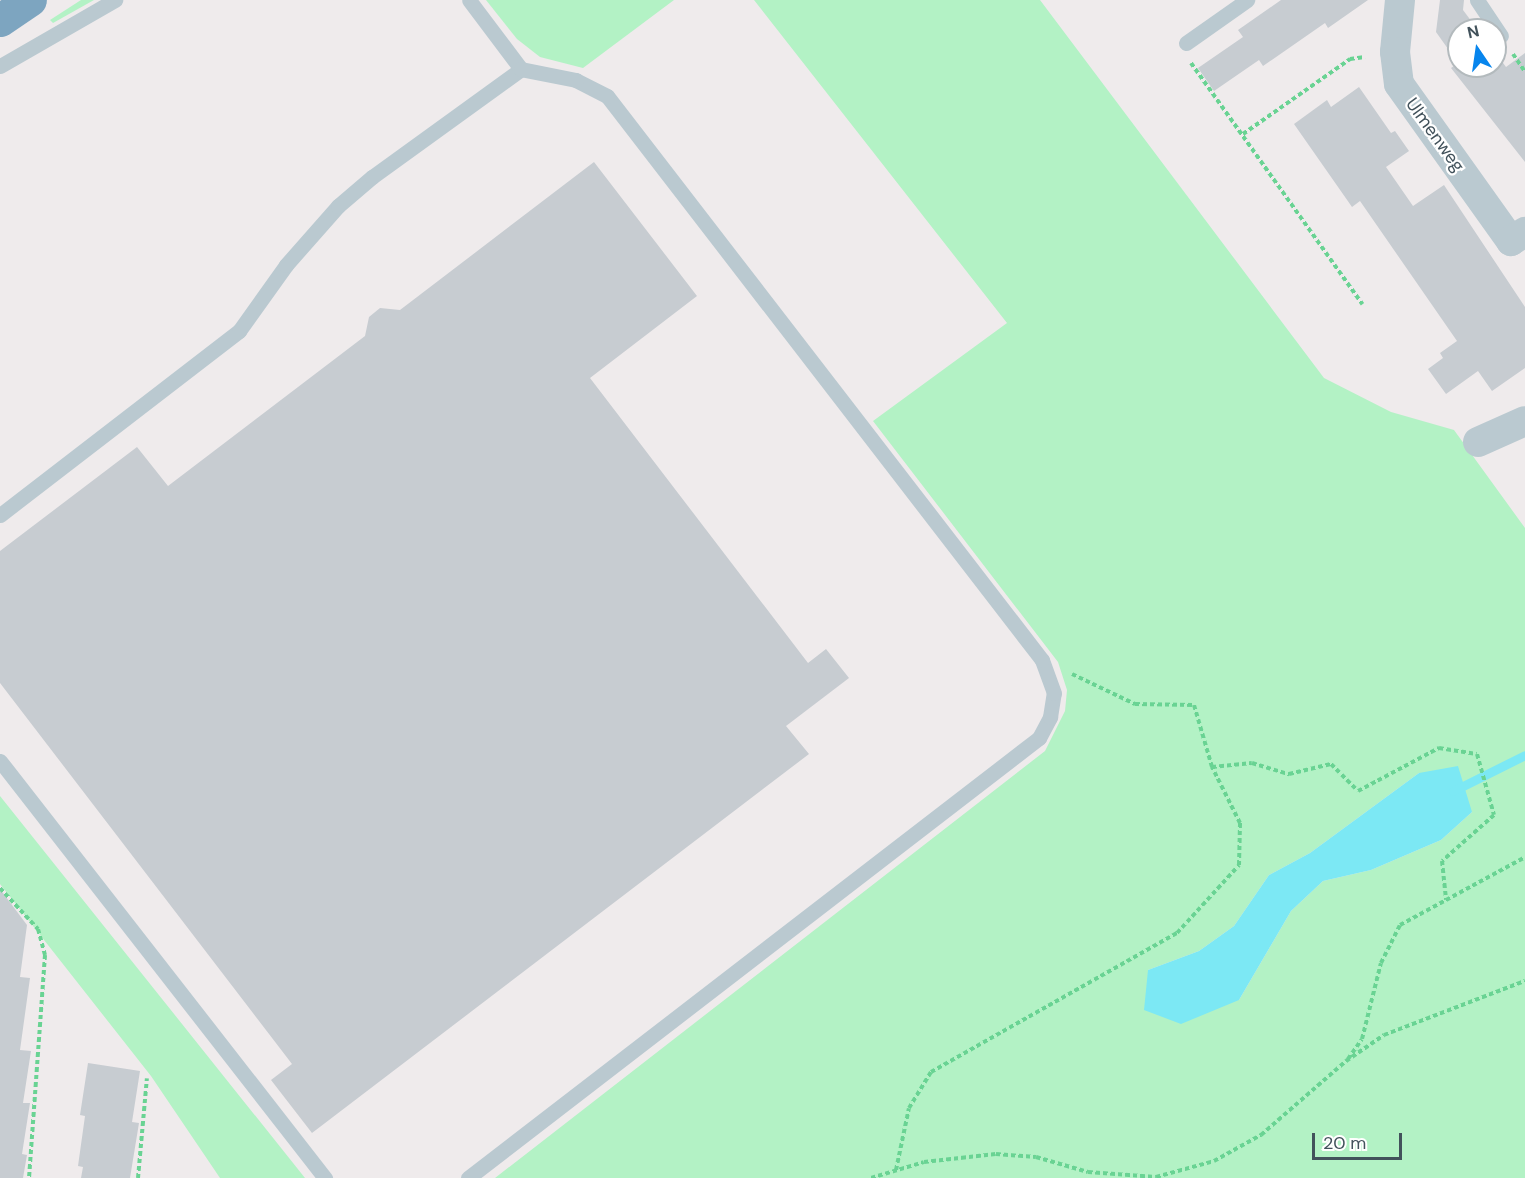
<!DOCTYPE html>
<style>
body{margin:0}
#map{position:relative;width:1525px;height:1178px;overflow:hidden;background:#efebec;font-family:"DM Sans",sans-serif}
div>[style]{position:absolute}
.green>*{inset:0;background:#b3f2c5}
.water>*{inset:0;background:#7ce8f4}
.stream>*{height:9px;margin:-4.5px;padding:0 4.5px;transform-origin:4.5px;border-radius:4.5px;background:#7ce8f4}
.building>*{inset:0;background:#c7ccd1}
.path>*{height:4px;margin-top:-2px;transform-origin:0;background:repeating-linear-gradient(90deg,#69d393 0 4.5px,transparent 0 7.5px)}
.lane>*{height:15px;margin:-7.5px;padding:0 7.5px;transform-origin:7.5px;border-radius:7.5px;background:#bac9d0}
.street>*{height:30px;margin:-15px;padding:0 15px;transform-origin:15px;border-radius:15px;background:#bac9d0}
.highway>*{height:33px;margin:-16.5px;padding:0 16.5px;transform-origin:16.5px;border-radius:16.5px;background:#7da5c0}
span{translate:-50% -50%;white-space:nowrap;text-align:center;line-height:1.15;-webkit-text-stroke:4.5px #fff;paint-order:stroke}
.street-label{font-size:18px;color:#42525b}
.north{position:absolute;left:1447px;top:18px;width:60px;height:60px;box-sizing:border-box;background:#fff;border:2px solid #b3babd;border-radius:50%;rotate:347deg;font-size:16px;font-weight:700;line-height:24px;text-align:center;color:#42525b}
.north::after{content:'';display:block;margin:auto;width:21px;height:27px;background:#0785ed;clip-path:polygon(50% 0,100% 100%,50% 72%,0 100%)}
.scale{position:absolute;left:1312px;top:1133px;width:90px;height:27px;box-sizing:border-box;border:3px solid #42525b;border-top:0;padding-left:8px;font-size:18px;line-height:21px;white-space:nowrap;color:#42525b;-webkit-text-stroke:4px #fff;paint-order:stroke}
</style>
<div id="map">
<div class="green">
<i style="clip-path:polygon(81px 0,94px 0,53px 23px,50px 20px)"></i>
<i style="clip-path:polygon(486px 0,674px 0,583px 68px,540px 57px,517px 39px)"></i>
<i style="clip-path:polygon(evenodd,754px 0,1040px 0,1324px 378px,1391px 412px,1454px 430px,1525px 528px,1525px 1178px,495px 1178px,1045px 751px,1065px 711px,1067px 690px,1058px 662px,873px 421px,1007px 323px,754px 0,1419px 773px,1472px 812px,1441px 840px,1371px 870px,1323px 881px,1291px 911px,1239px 1000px,1148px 970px,1199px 951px,1234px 926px,1269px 875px,1310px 853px,1419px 773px)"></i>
<i style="clip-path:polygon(0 796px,305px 1178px,220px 1178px,151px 1076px,0 884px)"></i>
</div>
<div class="water">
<i style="clip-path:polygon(1458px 766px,1472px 812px,1441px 840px,1371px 870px,1323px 881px,1291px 911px,1239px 1000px,1181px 1024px,1144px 1010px,1148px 970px,1199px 951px,1234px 926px,1269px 875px,1310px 853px,1419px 773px)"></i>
</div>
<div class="stream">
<i style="left:1453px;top:791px;width:80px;rotate:-26.6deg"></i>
</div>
<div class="building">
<i style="clip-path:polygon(1281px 0,1368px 0,1328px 28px,1325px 23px,1263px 66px,1259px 60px,1214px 91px,1198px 68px,1243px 37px,1238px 30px)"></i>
<i style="clip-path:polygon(1440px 0,1464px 0,1463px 10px,1478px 30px,1459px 30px,1459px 66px,1495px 66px,1495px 52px,1506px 67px,1525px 53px,1525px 162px,1451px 68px,1458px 63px,1436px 32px)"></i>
<i style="clip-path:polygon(1359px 87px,1391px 133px,1395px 131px,1409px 151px,1386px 167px,1413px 206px,1444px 185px,1525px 307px,1525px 368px,1492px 391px,1478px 371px,1446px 394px,1428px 369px,1443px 358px,1440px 353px,1457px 341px,1360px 201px,1352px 207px,1294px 124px,1327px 100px,1331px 107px)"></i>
<i style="clip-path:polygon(594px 162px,697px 296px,590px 378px,808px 663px,826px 649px,849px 678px,786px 726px,809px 754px,312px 1133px,271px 1080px,292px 1064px,0 683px,0 551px,137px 447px,168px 486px,365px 336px,369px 317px,380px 308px,400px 310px)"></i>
<i style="clip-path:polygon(0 889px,27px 925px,20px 977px,30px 978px,20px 1050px,31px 1051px,23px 1103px,30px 1103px,22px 1154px,27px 1155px,23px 1178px,0 1178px)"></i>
<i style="clip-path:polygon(88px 1063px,140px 1071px,132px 1122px,139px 1123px,130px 1178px,81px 1178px,83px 1167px,78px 1166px,85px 1116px,80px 1115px)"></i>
</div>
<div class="path">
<i style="left:1513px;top:54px;width:22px;rotate:56deg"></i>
<i style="left:1191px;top:63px;width:296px;rotate:54.6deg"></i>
<i style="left:1243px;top:134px;width:131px;rotate:-35deg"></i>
<i style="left:1350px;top:59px;width:15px;rotate:-8deg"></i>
<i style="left:1072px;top:674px;width:70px;rotate:25.5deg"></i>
<i style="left:1135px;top:704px;width:59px;rotate:1deg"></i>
<i style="left:1194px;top:705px;width:65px;rotate:73.8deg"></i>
<i style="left:1212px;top:767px;width:40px;rotate:-5.7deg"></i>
<i style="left:1252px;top:763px;width:39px;rotate:17deg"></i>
<i style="left:1289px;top:774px;width:43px;rotate:-13.4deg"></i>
<i style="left:1331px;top:764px;width:38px;rotate:45deg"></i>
<i style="left:1358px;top:791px;width:92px;rotate:-28deg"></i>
<i style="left:1439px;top:748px;width:38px;rotate:9deg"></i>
<i style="left:1477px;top:754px;width:63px;rotate:74.4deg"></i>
<i style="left:1494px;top:815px;width:69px;rotate:138.5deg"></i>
<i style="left:1442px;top:861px;width:39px;rotate:84deg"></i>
<i style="left:0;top:888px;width:56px;rotate:47.2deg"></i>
<i style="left:38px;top:929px;width:27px;rotate:75deg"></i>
<i style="left:45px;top:955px;width:224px;rotate:94.1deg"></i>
<i style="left:1348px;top:1059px;width:24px;rotate:-55deg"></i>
<i style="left:1362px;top:1039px;width:78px;rotate:-76deg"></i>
<i style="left:1381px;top:963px;width:42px;rotate:-63.4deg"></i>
<i style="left:1400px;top:925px;width:142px;rotate:-28.5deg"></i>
<i style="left:896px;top:1170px;width:63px;rotate:-78.2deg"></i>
<i style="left:909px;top:1108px;width:42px;rotate:-58.6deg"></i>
<i style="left:931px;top:1072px;width:283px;rotate:-29.5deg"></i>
<i style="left:1177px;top:933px;width:92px;rotate:-47.6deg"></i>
<i style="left:1239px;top:865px;width:42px;rotate:-88.6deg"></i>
<i style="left:1240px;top:823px;width:63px;rotate:-116.6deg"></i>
<i style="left:138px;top:1178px;width:100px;rotate:-84.9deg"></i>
<i style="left:871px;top:1178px;width:55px;rotate:-16.8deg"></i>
<i style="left:924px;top:1162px;width:72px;rotate:-6.3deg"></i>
<i style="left:996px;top:1154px;width:40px;rotate:4.3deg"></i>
<i style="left:1036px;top:1157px;width:54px;rotate:16.1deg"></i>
<i style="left:1088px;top:1172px;width:68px;rotate:4.2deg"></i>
<i style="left:1156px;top:1177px;width:60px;rotate:-15.4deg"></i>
<i style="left:1214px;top:1161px;width:54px;rotate:-29deg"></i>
<i style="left:1261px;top:1135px;width:113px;rotate:-41deg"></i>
<i style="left:1346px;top:1061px;width:46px;rotate:-34.4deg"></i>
<i style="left:1384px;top:1035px;width:151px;rotate:-21deg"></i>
</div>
<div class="lane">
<i style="left:1477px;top:0;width:43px;rotate:56.3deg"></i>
<i style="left:1186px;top:43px;width:75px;rotate:-35.2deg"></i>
<i style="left:0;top:66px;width:133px;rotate:-29.9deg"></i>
<i style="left:0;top:515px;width:302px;rotate:-37.6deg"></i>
<i style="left:239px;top:331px;width:81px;rotate:-54.5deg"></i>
<i style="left:286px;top:265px;width:79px;rotate:-48.6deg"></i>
<i style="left:338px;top:206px;width:45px;rotate:-40.5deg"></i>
<i style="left:372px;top:177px;width:184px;rotate:-35.9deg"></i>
<i style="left:521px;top:69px;width:86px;rotate:-127deg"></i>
<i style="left:0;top:761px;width:529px;rotate:52.07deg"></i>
<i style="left:468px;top:1178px;width:721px;rotate:-37.62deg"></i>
<i style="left:1039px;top:738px;width:24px;rotate:-62deg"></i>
<i style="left:1050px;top:717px;width:24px;rotate:-81deg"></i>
<i style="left:1054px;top:693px;width:35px;rotate:-110deg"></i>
<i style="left:1042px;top:660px;width:712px;rotate:-127.64deg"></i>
<i style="left:607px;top:96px;width:35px;rotate:-153deg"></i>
<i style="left:576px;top:80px;width:56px;rotate:-168.7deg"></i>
</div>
<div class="street">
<i style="left:1400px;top:0;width:52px;rotate:95.5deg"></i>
<i style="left:1395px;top:52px;width:32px;rotate:83deg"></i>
<i style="left:1399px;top:84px;width:193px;rotate:54.5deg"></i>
<i style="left:1511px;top:241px;width:17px;rotate:-33deg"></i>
<i style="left:1478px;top:442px;width:51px;rotate:-24.1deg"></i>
</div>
<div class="highway">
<i style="left:0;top:20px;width:36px;rotate:-34deg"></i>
</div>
<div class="street-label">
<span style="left:1435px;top:135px;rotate:54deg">Ulmenweg</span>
</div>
<div class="north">N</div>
<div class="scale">20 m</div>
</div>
